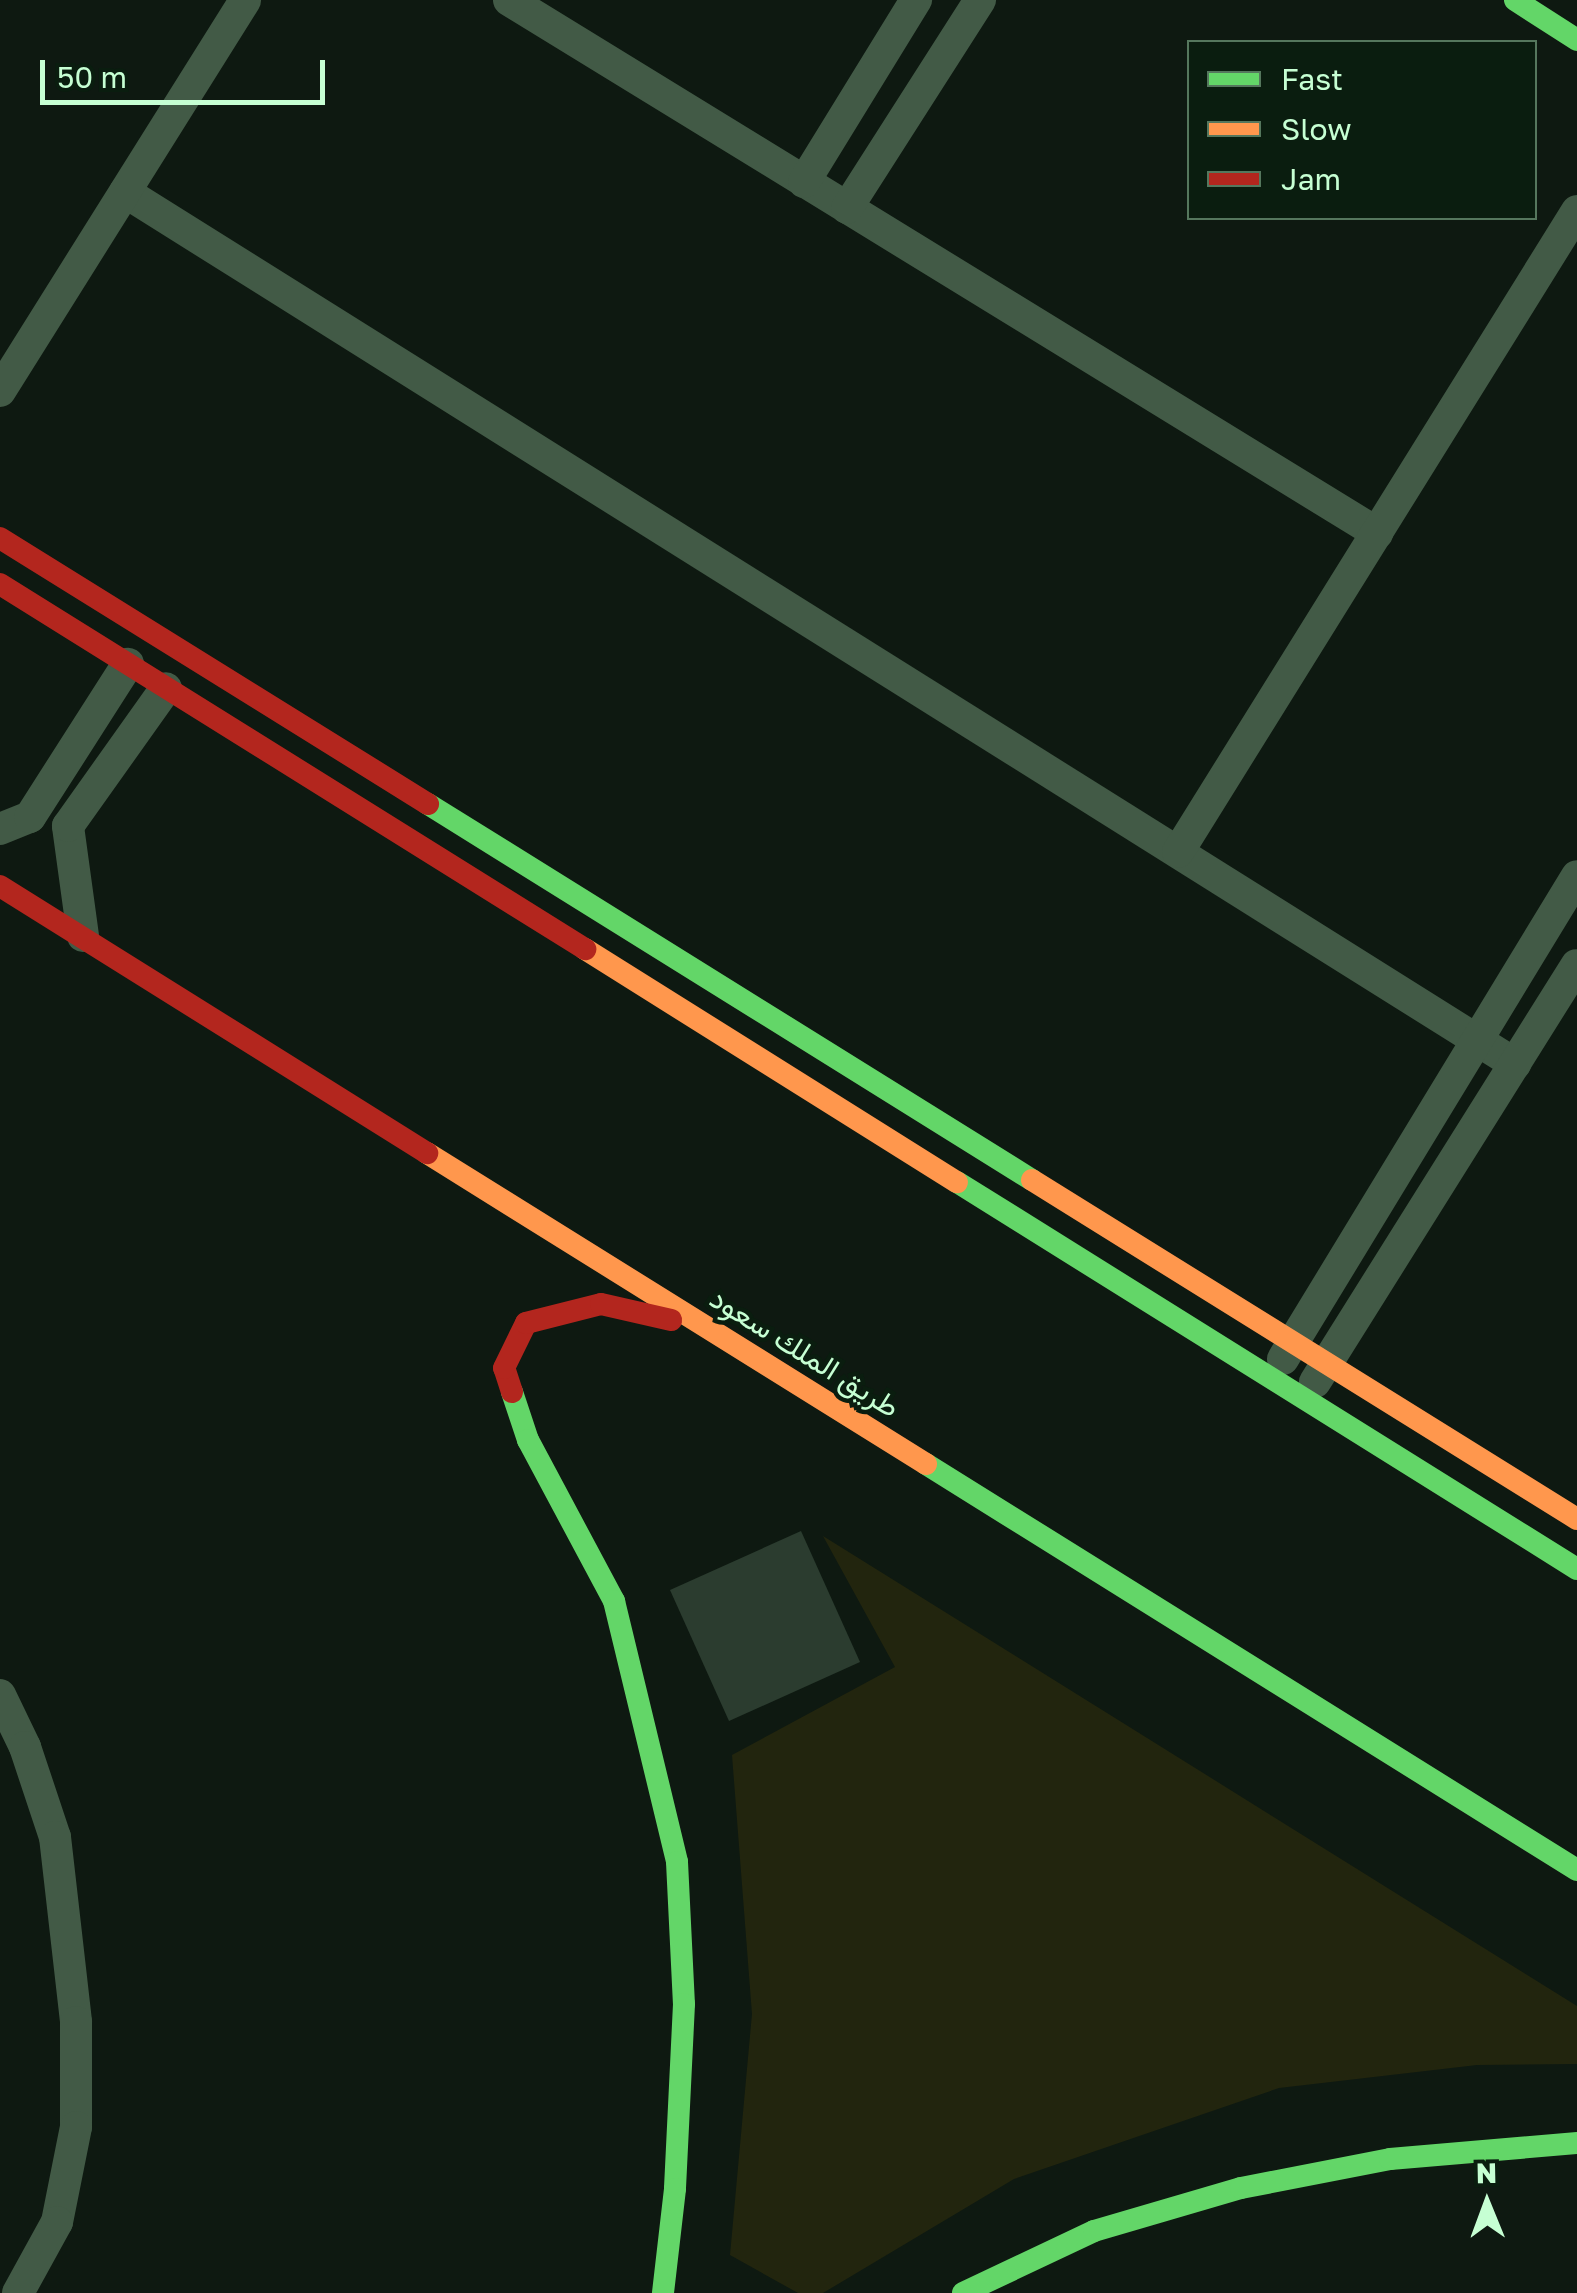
<!DOCTYPE html>
<meta charset="utf-8">
<style>
body{margin:0}
#map{position:relative;width:1577px;height:2293px;overflow:hidden;background:#0e1911;font-family:"Golos Text",Vazirmatn,sans-serif}
div>[style]{position:absolute}
.green>*{inset:0;background:#22250e}
.building>*{inset:0;background:#2b3c2f}
.street>*{height:32px;margin:-16px;padding:0 16px;transform-origin:16px;border-radius:16px;background:#425a46}
.fast>*{height:22px;margin:-11px;padding:0 11px;transform-origin:11px;border-radius:11px;background:#63d668}
.slow>*{height:22px;margin:-11px;padding:0 11px;transform-origin:11px;border-radius:11px;background:#ff974d}
.jam>*{height:22px;margin:-11px;padding:0 11px;transform-origin:11px;border-radius:11px;background:#b3261e}
span{translate:-50% -50%;white-space:nowrap;text-align:center;line-height:1.15;-webkit-text-stroke:9px #0a1d0f;paint-order:stroke}
.street-label{font-size:30px;color:#c6ffd3}
.legend{position:absolute;left:1187px;top:40px;width:350px;height:180px;box-sizing:border-box;background:#0a1d0f;border:2px solid #55775d;margin:0;padding:12px 18px;list-style:none;font-size:30px;color:#c6ffd3}
.legend li{display:flex;align-items:center;gap:20px;height:50px}
.legend b{width:50px;border:2px solid #55775d}
.north{position:absolute;left:1437px;top:2153px;width:100px;height:100px;-webkit-text-stroke:8px #0a1d0f;paint-order:stroke;rotate:359deg;font-size:28px;font-weight:700;line-height:40px;text-align:center;color:#c6ffd3}
.north::after{content:'';display:block;margin:auto;width:35px;height:45px;background:#c6ffd3;clip-path:polygon(50% 0,100% 100%,50% 72%,0 100%)}
.scale{position:absolute;left:40px;top:60px;width:285px;height:45px;box-sizing:border-box;border:5px solid #c6ffd3;border-top:0;padding-left:12px;font-size:30px;line-height:35px;white-space:nowrap;color:#c6ffd3;-webkit-text-stroke:8px #0a1d0f;paint-order:stroke}
</style>
<div id="map">
<div class="green">
<i style="clip-path:polygon(823px 1536px,1577px 2006px,1577px 2064px,1477px 2065px,1279px 2088px,1014px 2179px,823px 2293px,798px 2293px,730px 2255px,752px 2014px,732px 1755px,895px 1667px)"></i>
</div>
<div class="building">
<i style="clip-path:polygon(801px 1531px,860px 1662px,729px 1721px,670px 1590px)"></i>
</div>
<div class="street">
<i style="left:509px;top:0;width:1019px;rotate:31.55deg"></i>
<i style="left:804px;top:182px;width:214px;rotate:-58.4deg"></i>
<i style="left:125px;top:192px;width:1641px;rotate:32.1deg"></i>
<i style="left:847px;top:208px;width:247px;rotate:-57.4deg"></i>
<i style="left:0;top:391px;width:461px;rotate:-57.9deg"></i>
<i style="left:0;top:829px;width:32px;rotate:-22deg"></i>
<i style="left:30px;top:817px;width:182px;rotate:-57.4deg"></i>
<i style="left:1178px;top:852px;width:755px;rotate:-58.1deg"></i>
<i style="left:83px;top:936px;width:111px;rotate:-97.8deg"></i>
<i style="left:68px;top:826px;width:169px;rotate:-54.6deg"></i>
<i style="left:1283px;top:1359px;width:565px;rotate:-58.67deg"></i>
<i style="left:1315px;top:1382px;width:492px;rotate:-57.9deg"></i>
<i style="left:0;top:1695px;width:58px;rotate:64.3deg"></i>
<i style="left:25px;top:1747px;width:95px;rotate:71.6deg"></i>
<i style="left:55px;top:1837px;width:186px;rotate:83.5deg"></i>
<i style="left:76px;top:2022px;width:105px;rotate:90deg"></i>
<i style="left:76px;top:2127px;width:97px;rotate:101.3deg"></i>
<i style="left:57px;top:2222px;width:81px;rotate:118.8deg"></i>
</div>
<div class="fast">
<i style="left:1515px;top:0;width:74px;rotate:32.8deg"></i>
<i style="left:428px;top:804px;width:711px;rotate:31.9deg"></i>
<i style="left:957px;top:1182px;width:731px;rotate:31.97deg"></i>
<i style="left:512px;top:1392px;width:51px;rotate:71.6deg"></i>
<i style="left:528px;top:1440px;width:183px;rotate:61.9deg"></i>
<i style="left:614px;top:1601px;width:268px;rotate:76.4deg"></i>
<i style="left:677px;top:1862px;width:142px;rotate:87.2deg"></i>
<i style="left:684px;top:2004px;width:185px;rotate:92.8deg"></i>
<i style="left:675px;top:2189px;width:105px;rotate:96.6deg"></i>
<i style="left:926px;top:1464px;width:767px;rotate:31.95deg"></i>
<i style="left:963px;top:2293px;width:145px;rotate:-25.3deg"></i>
<i style="left:1094px;top:2231px;width:153px;rotate:-16.3deg"></i>
<i style="left:1241px;top:2188px;width:152px;rotate:-11deg"></i>
<i style="left:1390px;top:2159px;width:188px;rotate:-4.9deg"></i>
</div>
<div class="slow">
<i style="left:585px;top:949px;width:439px;rotate:32.1deg"></i>
<i style="left:427px;top:1153px;width:588px;rotate:31.93deg"></i>
<i style="left:1032px;top:1180px;width:642px;rotate:31.88deg"></i>
</div>
<div class="jam">
<i style="left:0;top:538px;width:504px;rotate:31.86deg"></i>
<i style="left:0;top:584px;width:690px;rotate:31.96deg"></i>
<i style="left:0;top:886px;width:504px;rotate:32.02deg"></i>
<i style="left:512px;top:1392px;width:25px;rotate:-108deg"></i>
<i style="left:504px;top:1368px;width:50px;rotate:-63.9deg"></i>
<i style="left:526px;top:1323px;width:77px;rotate:-14.2deg"></i>
<i style="left:601px;top:1304px;width:72px;rotate:12.9deg"></i>
</div>
<div class="street-label">
<span style="left:805px;top:1352px;rotate:32deg">طريق الملك سعود</span>
</div>
<ul class="legend">
<li><b style="height:12px;background:#63d668"></b>Fast</li>
<li><b style="height:12px;background:#ff974d"></b>Slow</li>
<li><b style="height:12px;background:#b3261e"></b>Jam</li>
</ul>
<div class="north">N</div>
<div class="scale">50 m</div>
</div>
